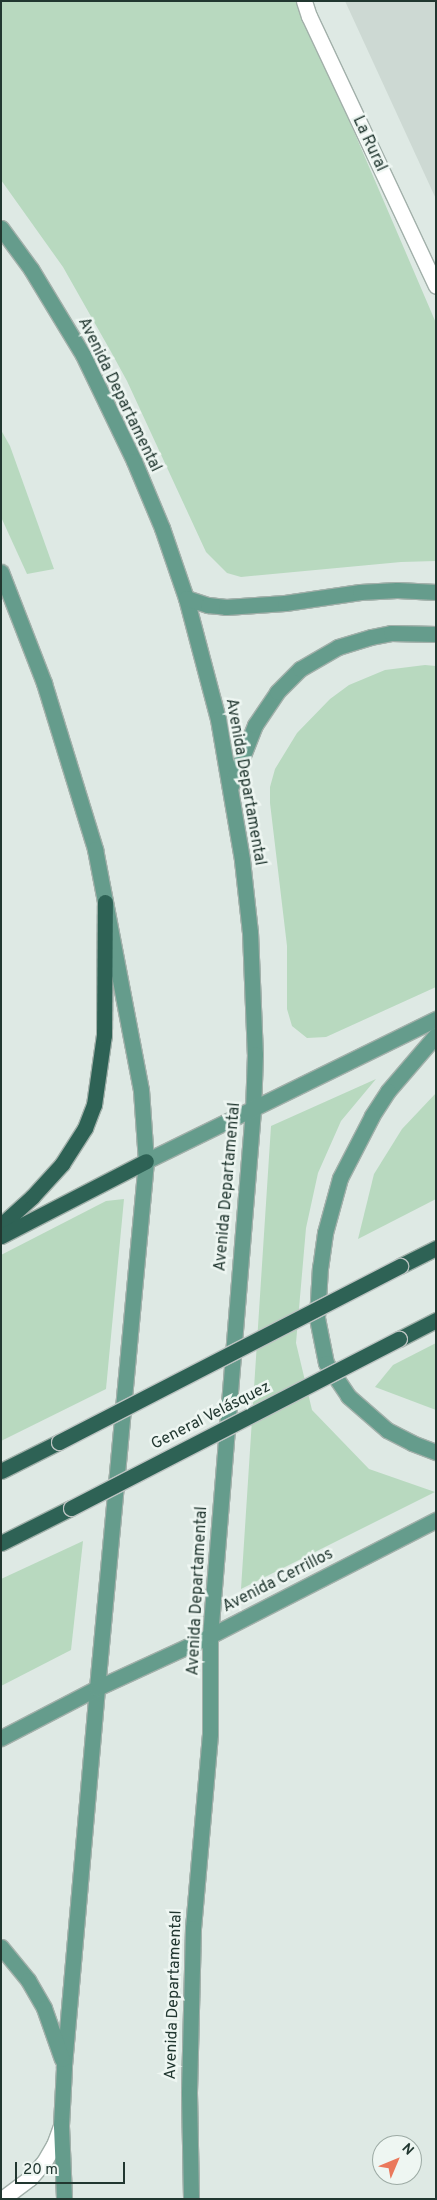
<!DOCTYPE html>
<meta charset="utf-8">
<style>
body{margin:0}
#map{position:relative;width:437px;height:2200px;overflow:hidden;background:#dee9e4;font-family:Overpass,sans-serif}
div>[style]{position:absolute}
.built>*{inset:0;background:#cdd9d3}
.green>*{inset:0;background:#b8d9bf}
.roads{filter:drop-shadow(1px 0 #a2b0aa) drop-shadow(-1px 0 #a2b0aa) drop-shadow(0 1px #a2b0aa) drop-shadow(0 -1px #a2b0aa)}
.street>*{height:15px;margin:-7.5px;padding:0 7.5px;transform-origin:7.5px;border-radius:7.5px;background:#fff}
.secondary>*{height:15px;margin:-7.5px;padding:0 7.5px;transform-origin:7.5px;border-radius:7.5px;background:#fff}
.primary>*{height:15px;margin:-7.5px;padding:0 7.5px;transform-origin:7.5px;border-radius:7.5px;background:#659c8c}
.highway>*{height:15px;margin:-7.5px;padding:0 7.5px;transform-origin:7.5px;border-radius:7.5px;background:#2e6255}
.bridges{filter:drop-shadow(1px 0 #bcc3c1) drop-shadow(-1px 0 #bcc3c1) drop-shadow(0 1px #bcc3c1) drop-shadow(0 -1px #bcc3c1)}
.highway-bridge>*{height:15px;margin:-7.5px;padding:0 7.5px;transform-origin:7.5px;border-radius:7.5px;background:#2e6255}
span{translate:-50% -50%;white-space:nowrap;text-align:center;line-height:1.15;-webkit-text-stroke:5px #eef6f2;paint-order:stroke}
.street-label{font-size:16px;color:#213730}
.frame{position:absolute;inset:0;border:2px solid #213730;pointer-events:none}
.north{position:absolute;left:372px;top:2135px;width:50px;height:50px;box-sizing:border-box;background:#eef6f2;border:1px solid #9caaa4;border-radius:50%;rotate:45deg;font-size:14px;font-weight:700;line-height:20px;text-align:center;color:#213730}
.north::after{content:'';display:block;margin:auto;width:18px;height:22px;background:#ea785b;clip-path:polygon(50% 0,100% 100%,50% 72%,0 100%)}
.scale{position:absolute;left:15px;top:2162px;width:110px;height:22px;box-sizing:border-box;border:2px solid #213730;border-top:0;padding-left:6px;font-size:15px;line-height:18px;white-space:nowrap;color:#213730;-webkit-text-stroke:4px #eef6f2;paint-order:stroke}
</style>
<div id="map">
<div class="built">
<i style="clip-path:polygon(345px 1px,436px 1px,436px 199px)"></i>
</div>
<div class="green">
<i style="clip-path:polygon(1px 1px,298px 1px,436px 323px,436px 561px,401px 562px,241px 577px,227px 573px,206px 552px,127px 381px,110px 350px,63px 267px,1px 180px)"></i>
<i style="clip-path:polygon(1px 430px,10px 446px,54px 569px,27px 574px,1px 517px)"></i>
<i style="clip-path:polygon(425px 665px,436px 666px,436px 987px,326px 1037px,307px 1038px,292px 1026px,287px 1009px,287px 946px,270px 803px,270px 787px,275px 769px,297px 733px,330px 699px,349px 685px,385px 670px)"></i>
<i style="clip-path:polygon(376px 1079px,341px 1121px,318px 1173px,306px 1228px,296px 1343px,312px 1410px,369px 1469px,435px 1492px,241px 1589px,271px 1126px)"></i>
<i style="clip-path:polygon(436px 1093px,436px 1199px,358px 1239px,374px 1174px,402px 1129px)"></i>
<i style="clip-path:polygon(124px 1199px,106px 1389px,1px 1441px,1px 1255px,106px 1201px)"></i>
<i style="clip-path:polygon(436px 1343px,436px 1410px,375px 1387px,393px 1365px)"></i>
<i style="clip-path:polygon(83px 1541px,71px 1650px,1px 1686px,1px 1579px)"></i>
</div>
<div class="roads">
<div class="street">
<i style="left:304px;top:1px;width:16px;rotate:72deg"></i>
<i style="left:309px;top:16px;width:298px;rotate:64.8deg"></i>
</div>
<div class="secondary">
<i style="left:2px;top:2199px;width:35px;rotate:-37deg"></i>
<i style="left:30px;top:2178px;width:21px;rotate:-49deg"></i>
<i style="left:44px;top:2162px;width:20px;rotate:-60deg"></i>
<i style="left:54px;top:2145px;width:20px;rotate:-70deg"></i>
</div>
<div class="primary">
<i style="left:1px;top:228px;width:51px;rotate:53.8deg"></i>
<i style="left:31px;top:269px;width:100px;rotate:58.8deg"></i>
<i style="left:83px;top:355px;width:118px;rotate:64.3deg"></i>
<i style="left:134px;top:461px;width:73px;rotate:67.3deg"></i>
<i style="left:162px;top:528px;width:74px;rotate:71.1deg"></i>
<i style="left:186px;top:598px;width:125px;rotate:75.2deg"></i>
<i style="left:218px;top:719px;width:143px;rotate:80.3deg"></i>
<i style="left:242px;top:860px;width:72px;rotate:83.7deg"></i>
<i style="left:250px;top:932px;width:122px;rotate:87.7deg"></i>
<i style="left:255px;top:1054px;width:56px;rotate:92deg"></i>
<i style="left:253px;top:1110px;width:528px;rotate:94.67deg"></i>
<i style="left:210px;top:1636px;width:98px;rotate:90deg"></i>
<i style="left:210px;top:1734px;width:195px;rotate:95deg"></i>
<i style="left:193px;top:1928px;width:165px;rotate:91.4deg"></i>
<i style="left:189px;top:2093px;width:106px;rotate:88.9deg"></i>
<i style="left:1px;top:572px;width:119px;rotate:68.8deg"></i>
<i style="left:44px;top:683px;width:174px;rotate:72.9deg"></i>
<i style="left:95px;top:849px;width:245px;rotate:79.2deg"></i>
<i style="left:141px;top:1090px;width:71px;rotate:86deg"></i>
<i style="left:146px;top:1161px;width:529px;rotate:95.31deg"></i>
<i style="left:97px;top:1688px;width:381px;rotate:95deg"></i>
<i style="left:64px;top:2068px;width:58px;rotate:93deg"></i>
<i style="left:61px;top:2126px;width:73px;rotate:87.6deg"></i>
<i style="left:186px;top:598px;width:23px;rotate:18deg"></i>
<i style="left:208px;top:605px;width:18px;rotate:6deg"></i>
<i style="left:226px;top:607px;width:59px;rotate:-3.9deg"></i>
<i style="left:285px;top:603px;width:76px;rotate:-8.3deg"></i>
<i style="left:360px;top:592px;width:37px;rotate:-3deg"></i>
<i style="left:397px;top:590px;width:39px;rotate:3deg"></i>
<i style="left:231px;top:786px;width:66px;rotate:-68.5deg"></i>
<i style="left:255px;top:725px;width:40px;rotate:-56deg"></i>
<i style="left:277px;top:692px;width:33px;rotate:-45deg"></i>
<i style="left:300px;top:669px;width:44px;rotate:-30.1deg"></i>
<i style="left:338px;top:647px;width:34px;rotate:-17deg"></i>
<i style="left:371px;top:637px;width:20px;rotate:-11deg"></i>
<i style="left:391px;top:633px;width:45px;rotate:1.3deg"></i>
<i style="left:436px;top:1035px;width:74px;rotate:130.6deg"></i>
<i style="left:388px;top:1091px;width:30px;rotate:123deg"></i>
<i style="left:372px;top:1116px;width:70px;rotate:117.3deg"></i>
<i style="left:340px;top:1178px;width:57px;rotate:105.3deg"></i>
<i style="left:325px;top:1233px;width:34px;rotate:98deg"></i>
<i style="left:320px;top:1267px;width:51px;rotate:93.4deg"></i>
<i style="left:317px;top:1318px;width:46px;rotate:78.7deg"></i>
<i style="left:326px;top:1363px;width:40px;rotate:56deg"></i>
<i style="left:348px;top:1396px;width:52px;rotate:41.1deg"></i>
<i style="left:387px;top:1430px;width:28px;rotate:27deg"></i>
<i style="left:412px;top:1443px;width:26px;rotate:21deg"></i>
<i style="left:146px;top:1161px;width:323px;rotate:-26.1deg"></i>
<i style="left:1px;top:1738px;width:108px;rotate:-27.5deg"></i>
<i style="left:97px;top:1688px;width:124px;rotate:-24.7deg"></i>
<i style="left:210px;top:1636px;width:254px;rotate:-27.2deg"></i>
<i style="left:1px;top:1947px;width:43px;rotate:50.7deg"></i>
<i style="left:28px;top:1980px;width:32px;rotate:60deg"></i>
<i style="left:44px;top:2008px;width:54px;rotate:70.6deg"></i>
</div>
<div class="highway">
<i style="left:1px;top:1225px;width:42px;rotate:-42.1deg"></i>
<i style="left:32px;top:1197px;width:45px;rotate:-47.7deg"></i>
<i style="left:62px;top:1164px;width:43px;rotate:-57.4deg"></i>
<i style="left:85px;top:1128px;width:25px;rotate:-69deg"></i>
<i style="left:94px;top:1105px;width:71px;rotate:-81.9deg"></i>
<i style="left:104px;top:1035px;width:133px;rotate:-89.6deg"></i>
<i style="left:1px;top:1236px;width:163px;rotate:-27.3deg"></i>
<i style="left:400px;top:1266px;width:40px;rotate:-26.6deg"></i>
<i style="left:399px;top:1339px;width:42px;rotate:-27.2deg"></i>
<i style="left:1px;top:1471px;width:65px;rotate:-26.6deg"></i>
<i style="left:1px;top:1543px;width:78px;rotate:-26.6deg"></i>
</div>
</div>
<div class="bridges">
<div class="highway-bridge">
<i style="left:59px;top:1442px;width:384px;rotate:-27.3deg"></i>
<i style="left:71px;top:1508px;width:369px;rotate:-27.3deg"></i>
</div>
</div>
<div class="street-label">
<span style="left:369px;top:144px;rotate:65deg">La Rural</span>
<span style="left:119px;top:395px;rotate:64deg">Avenida Departamental</span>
<span style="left:245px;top:782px;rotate:80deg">Avenida Departamental</span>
<span style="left:228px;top:1187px;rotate:-85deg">Avenida Departamental</span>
<span style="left:211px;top:1416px;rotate:-27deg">General Velásquez</span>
<span style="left:278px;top:1581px;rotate:-27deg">Avenida Cerrillos</span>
<span style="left:198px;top:1591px;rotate:-87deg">Avenida Departamental</span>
<span style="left:174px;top:1995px;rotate:-88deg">Avenida Departamental</span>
</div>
<div class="frame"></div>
<div class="north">N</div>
<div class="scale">20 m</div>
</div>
